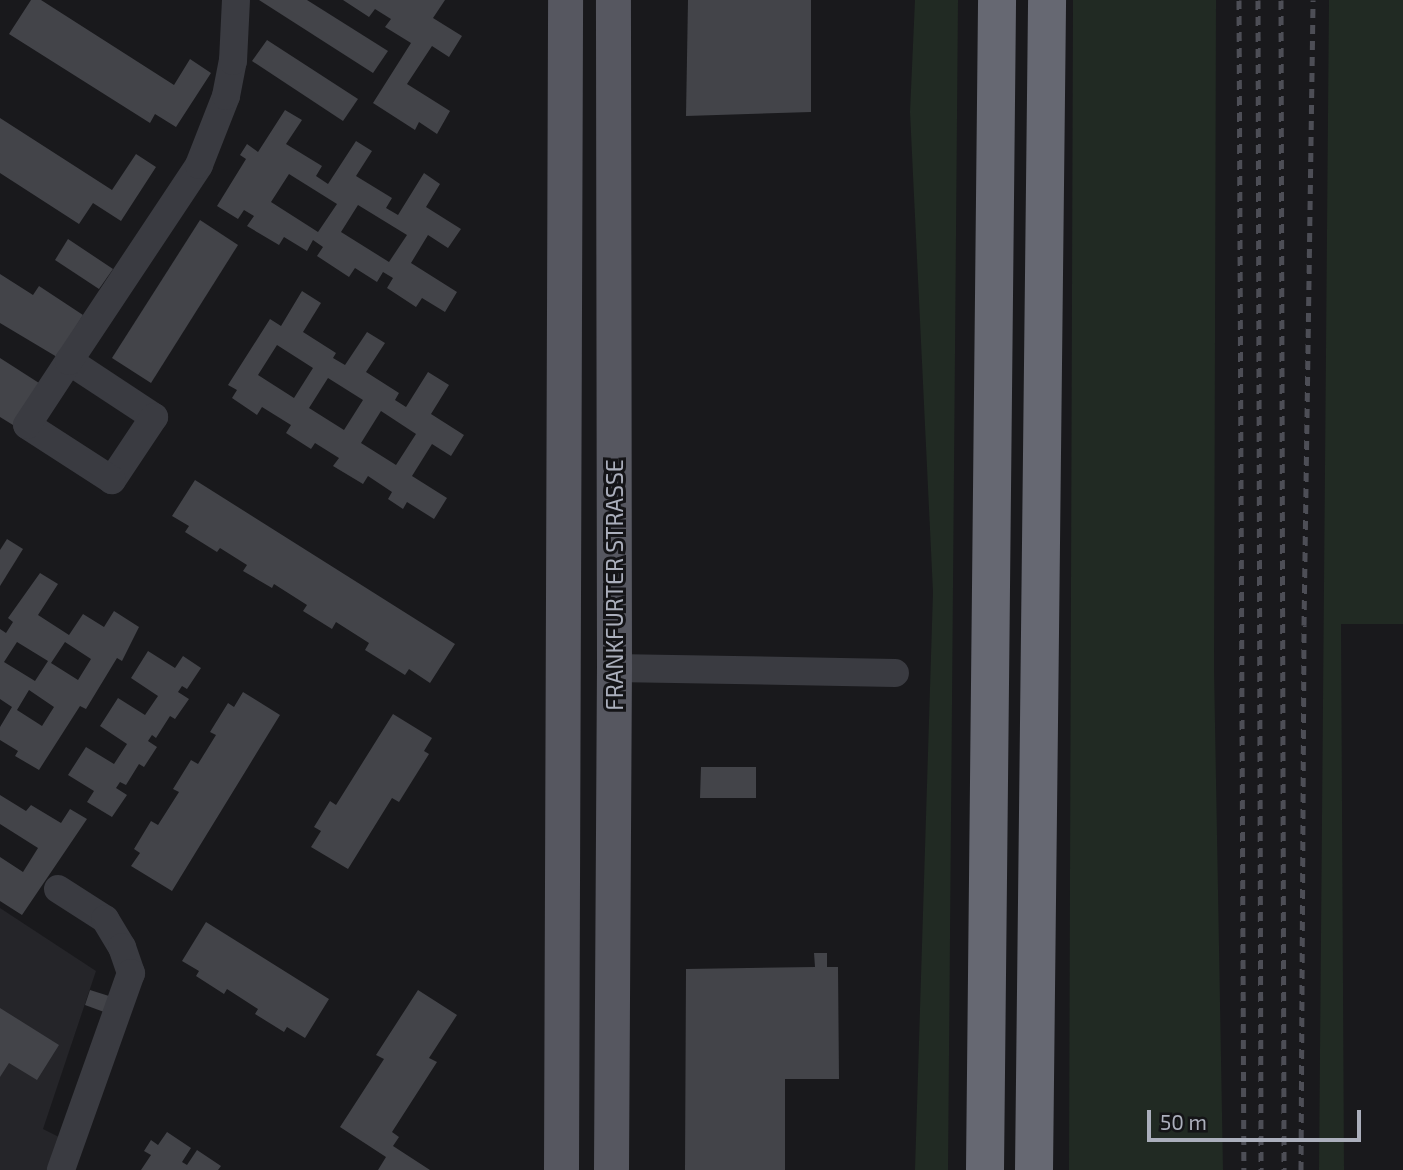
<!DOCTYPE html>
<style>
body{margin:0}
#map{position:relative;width:1403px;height:1170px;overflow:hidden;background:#19191c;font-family:"Exo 2",sans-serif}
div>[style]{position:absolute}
.built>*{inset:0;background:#252529}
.green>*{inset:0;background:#212a23}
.building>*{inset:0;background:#434449}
.minor>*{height:28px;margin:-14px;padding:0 14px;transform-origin:14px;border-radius:14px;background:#3a3b41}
.major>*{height:35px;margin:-17.5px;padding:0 17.5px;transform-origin:17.5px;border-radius:17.5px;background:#565760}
.highway>*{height:38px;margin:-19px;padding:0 19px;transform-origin:19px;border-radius:19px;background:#666872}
.rail>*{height:5px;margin-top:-2.5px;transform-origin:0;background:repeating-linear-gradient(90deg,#4d4e56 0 9px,transparent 0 16px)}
span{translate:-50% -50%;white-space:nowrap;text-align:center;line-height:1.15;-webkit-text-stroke:6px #141417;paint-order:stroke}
.street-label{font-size:23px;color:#abafbc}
.scale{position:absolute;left:1147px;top:1110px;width:214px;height:32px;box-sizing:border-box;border:4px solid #abafbc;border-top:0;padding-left:9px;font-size:21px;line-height:24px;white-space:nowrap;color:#abafbc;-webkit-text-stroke:5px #141417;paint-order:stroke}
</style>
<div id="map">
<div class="built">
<i style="clip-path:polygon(0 908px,96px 971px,43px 1129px,61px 1138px,51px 1170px,0 1170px)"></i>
</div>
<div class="green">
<i style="clip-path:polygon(915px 0,958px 0,948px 1170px,915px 1170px,933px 592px,910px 112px)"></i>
<i style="clip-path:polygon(1073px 0,1216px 0,1214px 669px,1223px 1170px,1069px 1170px)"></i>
<i style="clip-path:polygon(1329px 0,1403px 0,1403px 624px,1341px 624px,1344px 1170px,1319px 1170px)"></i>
</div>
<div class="building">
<i style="clip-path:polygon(31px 0,41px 0,174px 85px,190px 59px,211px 73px,176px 127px,155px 114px,150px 123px,9px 34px)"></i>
<i style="clip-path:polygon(259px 0,307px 0,388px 51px,373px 73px)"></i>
<i style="clip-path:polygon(343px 0,445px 0,433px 18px,462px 36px,449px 57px,432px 46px,407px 84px,450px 111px,437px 134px,419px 122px,415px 130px,373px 103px,411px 43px,385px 27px,391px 19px,375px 9px,369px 17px)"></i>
<i style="clip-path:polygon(688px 0,811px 0,811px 112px,686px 116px)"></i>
<i style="clip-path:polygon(267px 40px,358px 99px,343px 121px,252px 61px)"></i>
<i style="clip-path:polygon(evenodd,285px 110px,302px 120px,286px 144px,322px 166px,316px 176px,328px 184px,356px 141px,372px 151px,356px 176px,392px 198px,386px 208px,398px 215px,424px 173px,440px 184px,426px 207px,461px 229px,448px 248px,428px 235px,411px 263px,457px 292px,445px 312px,422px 298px,416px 307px,387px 288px,393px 278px,383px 272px,377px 282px,355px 268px,349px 277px,317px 256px,323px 247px,313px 240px,307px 251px,284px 237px,279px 245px,247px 226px,254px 216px,244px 210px,238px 219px,217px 206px,246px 159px,240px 155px,247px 144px,258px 152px,285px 110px,289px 174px,337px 204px,318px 232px,271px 202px,289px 174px,285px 110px,358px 205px,407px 235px,389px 262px,341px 232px,358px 205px)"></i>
<i style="clip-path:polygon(0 118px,112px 190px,136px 154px,156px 167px,121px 221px,93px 203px,79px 224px,0 173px)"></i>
<i style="clip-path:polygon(200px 220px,238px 245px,151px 383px,112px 358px)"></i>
<i style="clip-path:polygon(68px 239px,113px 269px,99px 289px,55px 260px)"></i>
<i style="clip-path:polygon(0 274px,33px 295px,39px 286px,83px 315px,57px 357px,0 323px)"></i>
<i style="clip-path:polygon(evenodd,302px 291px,321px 303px,303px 332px,336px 353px,333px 358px,345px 365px,367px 332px,385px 343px,366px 372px,399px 393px,395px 400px,406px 407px,428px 372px,449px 385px,431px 414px,464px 435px,451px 456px,432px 444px,412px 476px,447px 498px,434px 519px,407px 502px,403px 509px,388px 499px,392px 492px,368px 476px,363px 484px,333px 466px,339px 458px,315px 443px,311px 449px,286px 433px,291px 425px,262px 407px,257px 415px,232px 398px,237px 390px,228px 385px,270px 319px,281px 326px,302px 291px,277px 345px,313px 368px,294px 398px,258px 375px,277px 345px,302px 291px,328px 378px,363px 400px,344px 430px,309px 408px,328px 378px,302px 291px,381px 411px,416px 434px,396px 465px,361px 443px,381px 411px)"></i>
<i style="clip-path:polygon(0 358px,39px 383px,13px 425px,0 417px)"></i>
<i style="clip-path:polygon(195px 480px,455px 644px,430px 683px,409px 669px,405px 675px,365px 650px,369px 643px,336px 622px,332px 629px,303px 611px,307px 605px,274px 584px,272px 588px,243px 571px,247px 565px,220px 548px,217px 552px,185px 532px,189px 526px,172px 516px)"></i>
<i style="clip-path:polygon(7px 539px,23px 549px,0 586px,0 550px)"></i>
<i style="clip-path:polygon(evenodd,40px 573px,58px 584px,38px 615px,69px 635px,83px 614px,104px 627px,114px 611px,139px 627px,122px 661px,117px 658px,86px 709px,80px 706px,39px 770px,15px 756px,18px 751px,0 740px,0 727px,12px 707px,0 699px,0 629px,6px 633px,13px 622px,8px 618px,40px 573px,17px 642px,48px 661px,35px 681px,4px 662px,17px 642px,40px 573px,65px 642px,91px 659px,78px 680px,51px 663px,65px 642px,40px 573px,29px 690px,54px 707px,42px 726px,17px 710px,29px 690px)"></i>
<i style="clip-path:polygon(148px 651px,175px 668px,183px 656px,201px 668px,187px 689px,182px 686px,178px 692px,189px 699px,175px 719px,170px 716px,156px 738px,152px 735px,148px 741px,157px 747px,144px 767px,139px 764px,126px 785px,120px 782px,116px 788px,127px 795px,112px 817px,87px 802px,94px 791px,68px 775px,86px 747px,114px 764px,127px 744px,100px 726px,118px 698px,145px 715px,158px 696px,131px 678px)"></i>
<i style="clip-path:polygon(243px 692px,280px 715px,172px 891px,131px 866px,140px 853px,134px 849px,151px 821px,158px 825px,179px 792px,173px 789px,191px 760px,198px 764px,216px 735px,210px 732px,228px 703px,234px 707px)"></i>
<i style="clip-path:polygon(393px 714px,432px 738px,424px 751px,429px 754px,399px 802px,392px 798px,348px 869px,311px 847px,321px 831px,314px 827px,330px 801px,336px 805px)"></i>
<i style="clip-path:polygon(701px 767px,756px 767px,756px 798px,700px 798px)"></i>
<i style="clip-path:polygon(0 795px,26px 811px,31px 805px,61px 823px,70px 809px,87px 819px,22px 915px,0 901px,0 857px,23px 872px,38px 848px,0 824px)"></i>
<i style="clip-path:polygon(206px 922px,329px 999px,305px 1038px,287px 1027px,284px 1032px,255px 1014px,258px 1009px,227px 989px,224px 994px,196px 976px,199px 971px,182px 961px)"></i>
<i style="clip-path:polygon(814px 953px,827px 953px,827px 967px,838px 967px,839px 1079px,785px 1079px,785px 1170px,685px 1170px,686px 969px,815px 967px)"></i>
<i style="clip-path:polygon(90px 990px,109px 996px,104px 1012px,85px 1005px)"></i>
<i style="clip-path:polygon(418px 990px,457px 1015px,429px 1058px,437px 1062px,392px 1132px,399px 1137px,393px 1146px,430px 1170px,378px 1170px,386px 1157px,340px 1127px,384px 1059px,376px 1055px)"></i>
<i style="clip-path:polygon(0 1008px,59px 1045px,37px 1080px,9px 1063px,0 1077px)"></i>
<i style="clip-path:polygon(167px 1132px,191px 1148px,182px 1162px,187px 1165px,197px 1150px,221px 1166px,218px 1170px,141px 1170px,151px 1155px,144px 1151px,151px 1140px,158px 1145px)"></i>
</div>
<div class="minor">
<i style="left:69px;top:361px;width:102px;rotate:33.4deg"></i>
<i style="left:154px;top:417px;width:76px;rotate:123.7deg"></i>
<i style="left:112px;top:480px;width:101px;rotate:-147.1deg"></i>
<i style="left:27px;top:425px;width:77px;rotate:-56.7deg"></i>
<i style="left:69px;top:361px;width:235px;rotate:-56.4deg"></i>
<i style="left:199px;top:165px;width:74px;rotate:-68.6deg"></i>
<i style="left:226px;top:96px;width:36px;rotate:-79deg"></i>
<i style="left:233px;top:61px;width:61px;rotate:-87.2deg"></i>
<i style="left:614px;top:668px;width:281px;rotate:1deg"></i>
<i style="left:58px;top:889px;width:56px;rotate:32.6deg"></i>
<i style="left:105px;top:919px;width:33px;rotate:59deg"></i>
<i style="left:122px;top:947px;width:28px;rotate:71deg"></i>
<i style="left:131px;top:973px;width:209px;rotate:109.6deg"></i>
</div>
<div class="major">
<i style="left:561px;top:1170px;width:1170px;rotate:-89.8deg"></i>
<i style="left:611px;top:1170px;width:502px;rotate:-89.66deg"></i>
<i style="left:614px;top:668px;width:668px;rotate:-90.09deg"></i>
</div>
<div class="highway">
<i style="left:985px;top:1170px;width:1170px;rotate:-89.41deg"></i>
<i style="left:1034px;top:1170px;width:1170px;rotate:-89.36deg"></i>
</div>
<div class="rail">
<i style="left:1239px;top:0;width:1170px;rotate:89.76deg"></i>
<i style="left:1258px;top:0;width:1170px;rotate:89.85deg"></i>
<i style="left:1281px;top:0;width:1170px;rotate:89.85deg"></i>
<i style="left:1301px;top:1170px;width:545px;rotate:-89.68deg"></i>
<i style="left:1304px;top:625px;width:625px;rotate:-89.17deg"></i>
</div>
<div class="street-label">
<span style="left:614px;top:585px;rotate:-90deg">FRANKFURTER STRASSE</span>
</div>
<div class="scale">50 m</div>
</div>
